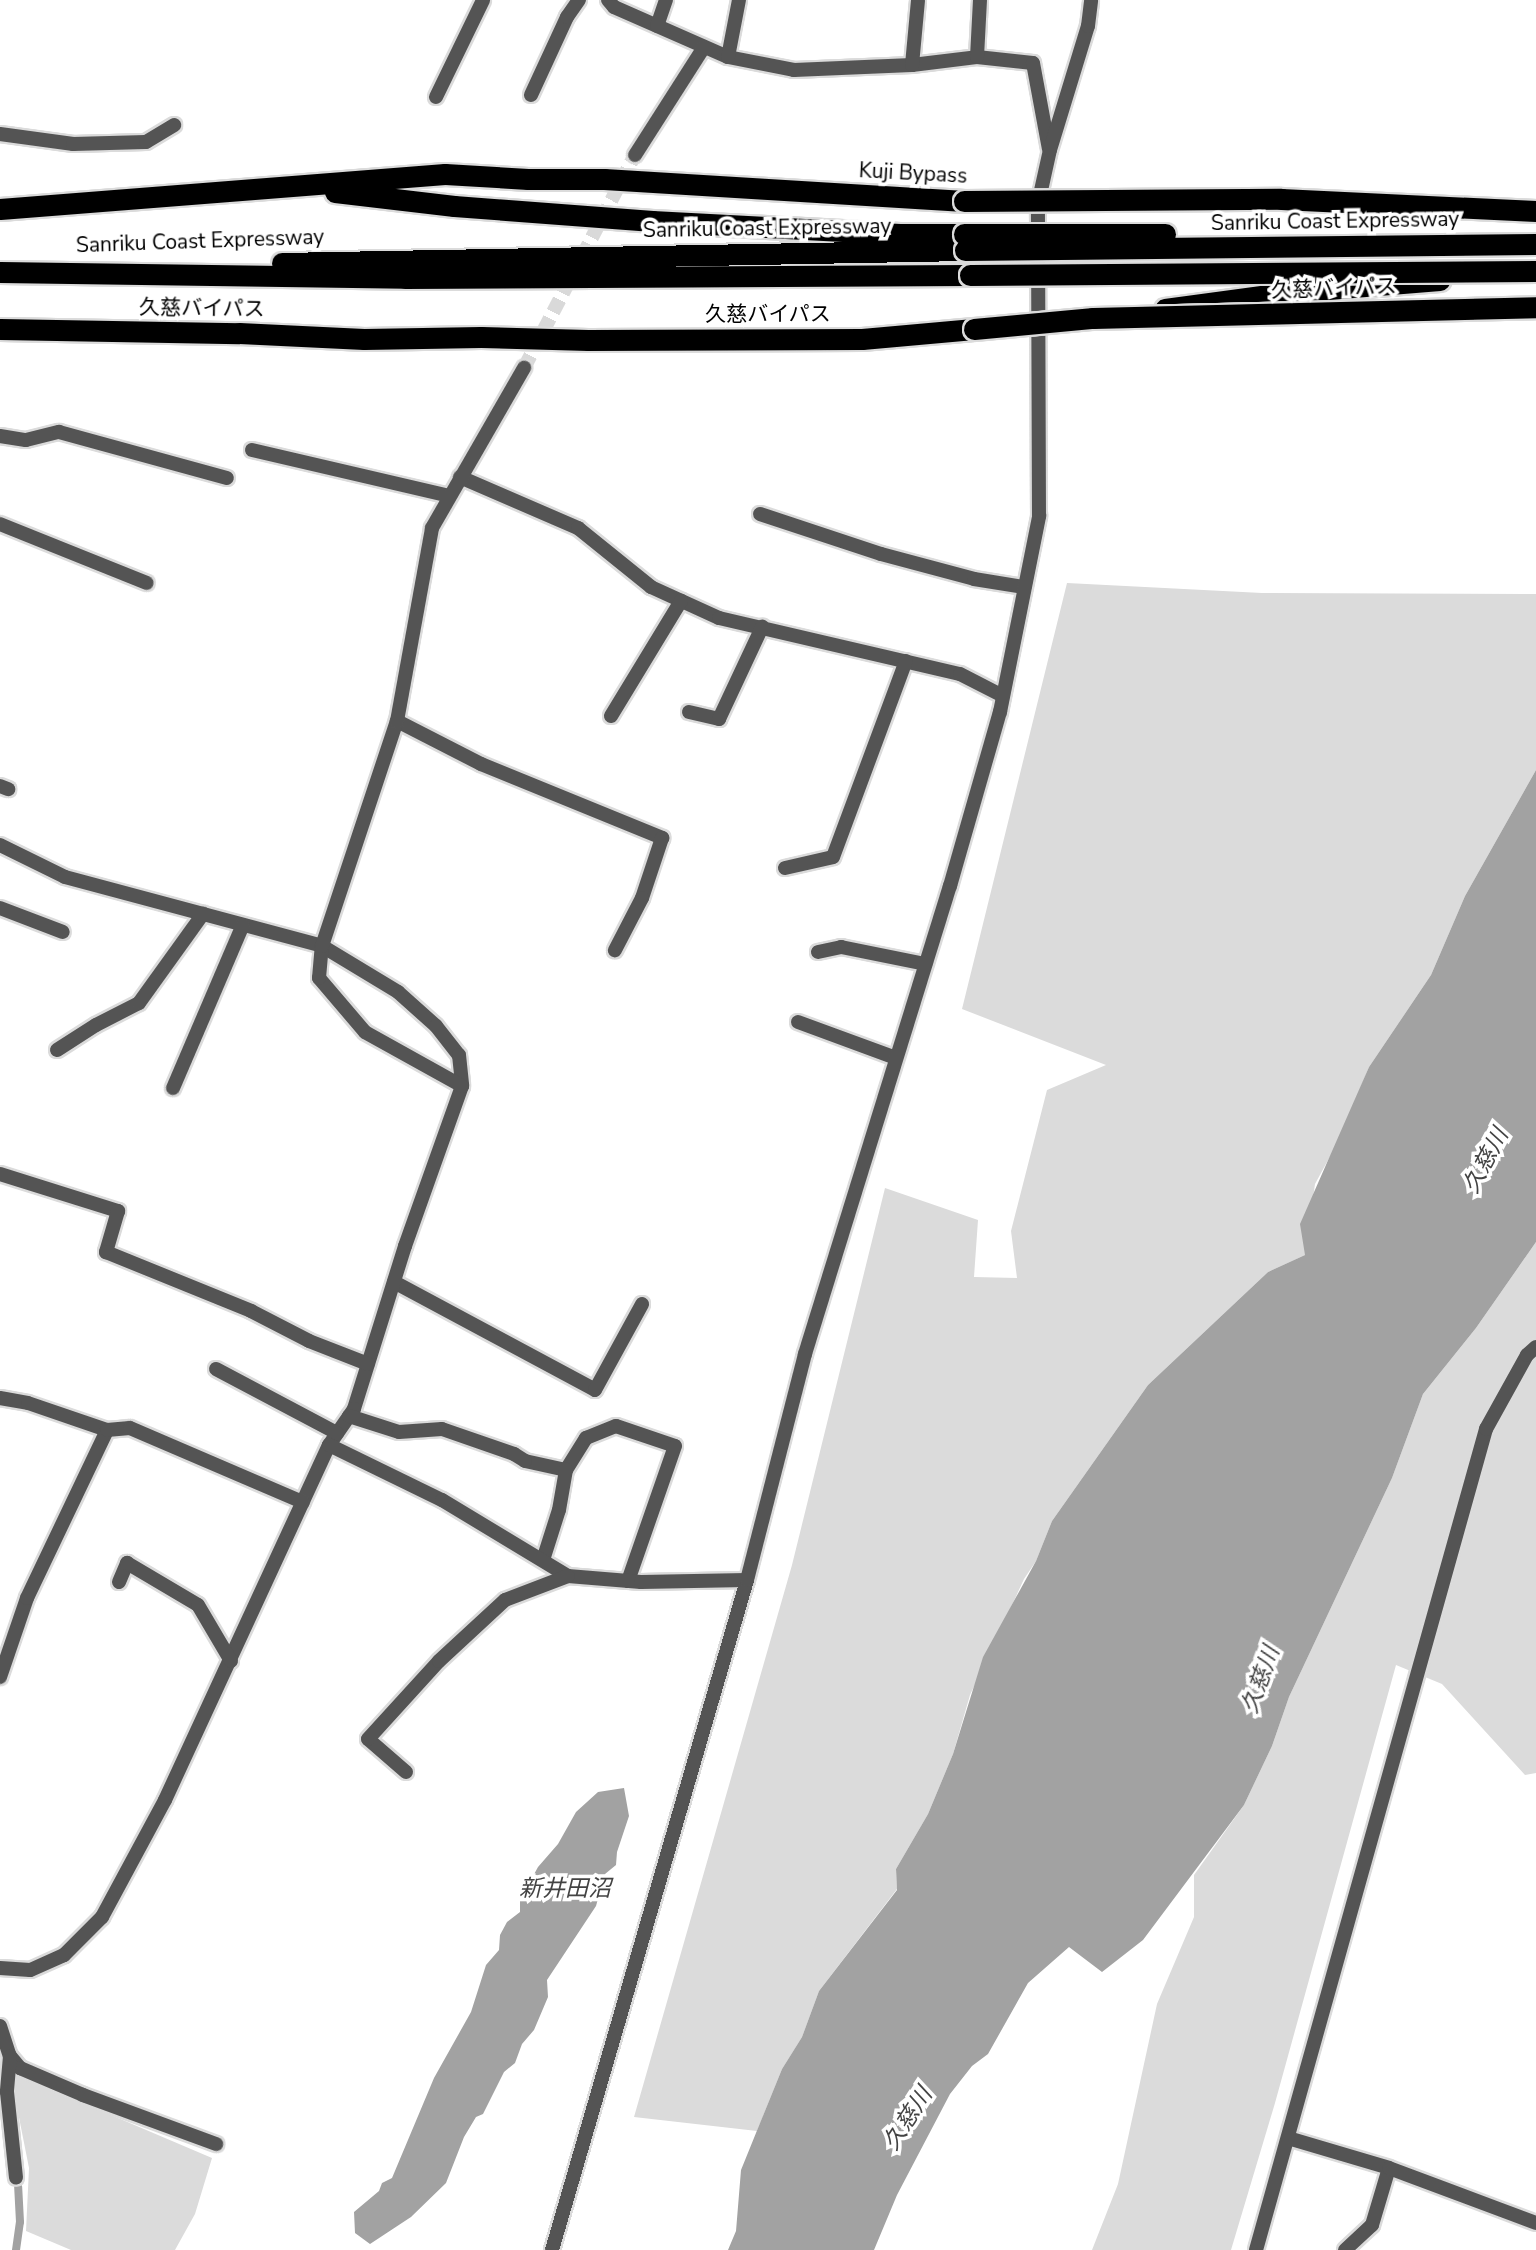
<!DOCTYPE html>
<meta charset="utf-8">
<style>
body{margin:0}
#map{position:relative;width:1536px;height:2250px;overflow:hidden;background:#fff;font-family:"Nunito Sans","Noto Sans JP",sans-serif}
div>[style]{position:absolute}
.green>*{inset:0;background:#dbdbdb}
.water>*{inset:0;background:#a2a2a2}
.stream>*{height:8px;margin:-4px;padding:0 4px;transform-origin:4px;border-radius:4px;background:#a2a2a2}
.street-tunnel>*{height:14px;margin-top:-7px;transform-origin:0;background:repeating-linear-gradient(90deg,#d9d9d9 0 14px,transparent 0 21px)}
.roads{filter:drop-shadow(2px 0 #dbdbdb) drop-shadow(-2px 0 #dbdbdb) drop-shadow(0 2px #dbdbdb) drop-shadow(0 -2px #dbdbdb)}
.lane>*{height:14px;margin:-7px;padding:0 7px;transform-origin:7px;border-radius:7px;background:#545454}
.street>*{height:14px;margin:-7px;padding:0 7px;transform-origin:7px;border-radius:7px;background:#545454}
.highway>*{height:21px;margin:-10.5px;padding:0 10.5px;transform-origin:10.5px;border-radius:10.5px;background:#000}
.bridges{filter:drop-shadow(2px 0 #dbdbdb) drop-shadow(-2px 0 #dbdbdb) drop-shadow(0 2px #dbdbdb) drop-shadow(0 -2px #dbdbdb)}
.highway-bridge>*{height:21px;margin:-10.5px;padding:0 10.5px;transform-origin:10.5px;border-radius:10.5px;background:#000}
span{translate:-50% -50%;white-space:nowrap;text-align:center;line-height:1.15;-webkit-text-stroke:7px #fff;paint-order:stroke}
.street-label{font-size:21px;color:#000}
.water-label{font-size:23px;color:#434343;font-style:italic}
</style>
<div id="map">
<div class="green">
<i style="clip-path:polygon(1067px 583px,1262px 593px,1536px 594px,1536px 770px,1465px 896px,1431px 975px,1369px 1067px,1339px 1140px,1315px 1184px,1305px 1255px,1268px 1272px,1148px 1385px,1052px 1521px,1036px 1561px,1024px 1579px,970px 1695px,953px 1754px,928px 1814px,896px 1869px,897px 1889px,819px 1991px,802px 2037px,782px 2069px,757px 2131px,634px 2117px,792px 1565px,885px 1188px,978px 1220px,974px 1277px,1017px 1278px,1011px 1231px,1047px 1090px,1106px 1065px,962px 1009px)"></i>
<i style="clip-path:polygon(1536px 1242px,1536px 1773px,1525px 1775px,1442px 1684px,1396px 1665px,1275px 2103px,1231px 2250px,1092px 2250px,1118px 2184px,1157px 2004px,1194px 1917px,1194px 1875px,1244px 1805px,1272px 1746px,1289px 1697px,1392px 1478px,1423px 1394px,1476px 1328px)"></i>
<i style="clip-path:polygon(10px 2072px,212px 2158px,195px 2214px,175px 2250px,71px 2250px,26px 2231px,29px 2168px)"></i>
</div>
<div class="water">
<i style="clip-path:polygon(1536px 770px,1536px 1242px,1476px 1328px,1423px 1394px,1392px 1478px,1289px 1697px,1272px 1746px,1244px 1805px,1143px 1940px,1102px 1972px,1069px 1947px,1028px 1983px,988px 2054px,972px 2066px,950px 2094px,897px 2195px,874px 2250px,728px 2250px,736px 2231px,741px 2170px,782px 2069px,802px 2037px,819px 1991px,897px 1890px,896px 1869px,928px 1814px,953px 1754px,983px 1657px,1036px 1561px,1052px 1521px,1148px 1385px,1268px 1272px,1305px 1255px,1300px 1224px,1369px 1067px,1431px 975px,1465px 896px)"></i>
<i style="clip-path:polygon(624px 1788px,629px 1816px,617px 1852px,616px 1865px,605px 1874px,596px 1906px,547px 1980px,548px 1997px,534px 2030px,522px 2044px,515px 2063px,504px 2072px,483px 2114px,476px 2117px,464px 2137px,446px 2183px,411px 2217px,370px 2244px,355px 2233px,354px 2212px,379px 2191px,382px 2183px,392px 2178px,434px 2078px,471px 2012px,486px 1965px,499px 1950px,500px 1935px,507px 1922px,520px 1912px,520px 1900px,538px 1867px,558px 1844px,576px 1812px,598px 1792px)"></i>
</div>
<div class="stream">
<i style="left:16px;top:2250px;width:28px;rotate:-82deg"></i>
<i style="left:20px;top:2222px;width:35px;rotate:-93deg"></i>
</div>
<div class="street-tunnel">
<i style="left:524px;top:368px;width:240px;rotate:-62.5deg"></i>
</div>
<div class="roads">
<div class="lane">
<i style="left:0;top:436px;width:26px;rotate:9deg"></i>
<i style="left:26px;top:440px;width:34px;rotate:-14deg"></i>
<i style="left:59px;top:432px;width:174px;rotate:15.3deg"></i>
<i style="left:0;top:524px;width:158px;rotate:21.9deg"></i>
<i style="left:57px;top:1050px;width:46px;rotate:-32.7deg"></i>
<i style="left:96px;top:1025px;width:48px;rotate:-27.1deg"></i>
<i style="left:139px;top:1003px;width:110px;rotate:-54.3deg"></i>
<i style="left:0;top:1174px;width:124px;rotate:17.4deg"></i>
<i style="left:118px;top:1211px;width:43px;rotate:106.3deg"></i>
<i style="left:106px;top:1252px;width:157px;rotate:22.1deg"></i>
<i style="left:394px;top:1282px;width:228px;rotate:28.2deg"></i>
<i style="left:595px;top:1390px;width:98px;rotate:-61.3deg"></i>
<i style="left:0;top:1398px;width:28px;rotate:10deg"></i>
<i style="left:28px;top:1403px;width:83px;rotate:18.9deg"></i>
<i style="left:525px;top:1461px;width:42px;rotate:12.4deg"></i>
<i style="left:566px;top:1470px;width:38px;rotate:-58deg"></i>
<i style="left:586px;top:1438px;width:32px;rotate:-22deg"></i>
<i style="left:616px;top:1426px;width:62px;rotate:18.7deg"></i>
<i style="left:675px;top:1446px;width:143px;rotate:109.2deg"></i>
<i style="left:543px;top:1560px;width:52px;rotate:-72.3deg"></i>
<i style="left:559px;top:1510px;width:41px;rotate:-80.1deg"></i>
<i style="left:0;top:1677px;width:83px;rotate:-71.1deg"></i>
<i style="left:0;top:2026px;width:32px;rotate:72deg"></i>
<i style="left:10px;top:2056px;width:16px;rotate:50deg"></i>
<i style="left:20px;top:2068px;width:69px;rotate:23.2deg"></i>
<i style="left:83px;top:2095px;width:142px;rotate:20.2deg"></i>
<i style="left:10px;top:2056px;width:36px;rotate:95deg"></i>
<i style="left:7px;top:2092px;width:86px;rotate:84deg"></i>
<i style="left:1288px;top:2138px;width:105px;rotate:16.5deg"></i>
<i style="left:1345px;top:2250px;width:37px;rotate:-43deg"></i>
<i style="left:1372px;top:2225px;width:59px;rotate:-73.4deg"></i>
<i style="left:1389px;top:2168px;width:157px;rotate:20.5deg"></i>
</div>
<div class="street">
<i style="left:608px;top:0;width:9px;rotate:49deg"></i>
<i style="left:614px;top:7px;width:124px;rotate:23.7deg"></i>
<i style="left:728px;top:57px;width:67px;rotate:11.1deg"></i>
<i style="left:794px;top:70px;width:118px;rotate:-2.4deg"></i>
<i style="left:912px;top:65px;width:65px;rotate:-7deg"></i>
<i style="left:977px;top:57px;width:56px;rotate:6.1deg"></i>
<i style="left:1033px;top:63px;width:87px;rotate:79.5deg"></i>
<i style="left:657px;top:26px;width:28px;rotate:-71deg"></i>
<i style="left:728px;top:57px;width:58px;rotate:-79.1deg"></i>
<i style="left:977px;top:57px;width:57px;rotate:-87deg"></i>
<i style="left:912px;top:65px;width:65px;rotate:-84.7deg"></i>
<i style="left:531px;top:95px;width:86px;rotate:-65.2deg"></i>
<i style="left:567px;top:17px;width:21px;rotate:-55deg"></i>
<i style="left:436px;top:97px;width:108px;rotate:-64.1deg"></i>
<i style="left:0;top:134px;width:74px;rotate:7.8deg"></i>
<i style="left:73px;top:144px;width:73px;rotate:-1.6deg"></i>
<i style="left:146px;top:142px;width:33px;rotate:-31deg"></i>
<i style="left:635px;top:155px;width:128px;rotate:-57.4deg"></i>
<i style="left:252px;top:450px;width:203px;rotate:13.1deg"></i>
<i style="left:460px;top:477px;width:129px;rotate:23.4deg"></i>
<i style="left:578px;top:528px;width:94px;rotate:38.9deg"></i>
<i style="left:651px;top:587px;width:75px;rotate:24.5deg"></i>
<i style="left:719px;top:618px;width:247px;rotate:13.1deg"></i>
<i style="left:960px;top:674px;width:48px;rotate:27.1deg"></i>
<i style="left:760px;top:514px;width:127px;rotate:18.3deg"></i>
<i style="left:881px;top:554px;width:96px;rotate:15deg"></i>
<i style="left:974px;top:579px;width:51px;rotate:9.1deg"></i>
<i style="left:689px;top:712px;width:31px;rotate:13deg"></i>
<i style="left:719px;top:719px;width:102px;rotate:-64.9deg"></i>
<i style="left:611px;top:716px;width:135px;rotate:-58.7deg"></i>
<i style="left:397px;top:721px;width:94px;rotate:27.1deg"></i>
<i style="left:481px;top:764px;width:196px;rotate:22.2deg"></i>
<i style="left:662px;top:838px;width:63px;rotate:108.4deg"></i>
<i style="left:642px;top:898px;width:59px;rotate:117.4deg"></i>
<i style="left:0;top:786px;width:9px;rotate:21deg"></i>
<i style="left:0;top:845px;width:72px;rotate:26.2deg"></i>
<i style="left:65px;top:877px;width:266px;rotate:15deg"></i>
<i style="left:322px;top:946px;width:89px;rotate:31.2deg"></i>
<i style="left:398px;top:992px;width:51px;rotate:41.8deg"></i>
<i style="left:436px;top:1026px;width:37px;rotate:52deg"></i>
<i style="left:459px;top:1055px;width:31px;rotate:84deg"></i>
<i style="left:462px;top:1086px;width:170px;rotate:109.6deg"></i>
<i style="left:405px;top:1246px;width:171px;rotate:107.4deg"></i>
<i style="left:354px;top:1409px;width:44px;rotate:124.8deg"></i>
<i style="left:329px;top:1445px;width:391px;rotate:114.8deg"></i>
<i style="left:165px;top:1800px;width:133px;rotate:118.3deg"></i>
<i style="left:102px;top:1917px;width:54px;rotate:135deg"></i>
<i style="left:64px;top:1955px;width:37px;rotate:156deg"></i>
<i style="left:30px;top:1970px;width:30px;rotate:-176deg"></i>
<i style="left:785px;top:868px;width:49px;rotate:-12.9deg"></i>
<i style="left:833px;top:857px;width:209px;rotate:-69.6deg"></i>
<i style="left:0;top:908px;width:67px;rotate:20.9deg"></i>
<i style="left:818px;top:952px;width:24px;rotate:-12deg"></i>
<i style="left:841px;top:947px;width:86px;rotate:11.4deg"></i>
<i style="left:798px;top:1022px;width:104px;rotate:20.2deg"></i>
<i style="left:462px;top:1086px;width:111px;rotate:-150.9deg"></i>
<i style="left:365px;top:1032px;width:71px;rotate:-130.4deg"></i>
<i style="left:319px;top:978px;width:32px;rotate:-85deg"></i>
<i style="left:322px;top:946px;width:237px;rotate:-71.6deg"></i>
<i style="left:397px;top:721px;width:196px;rotate:-79.7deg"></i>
<i style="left:432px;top:528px;width:185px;rotate:-60.1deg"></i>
<i style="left:173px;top:1088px;width:177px;rotate:-66.8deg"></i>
<i style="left:251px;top:1311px;width:65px;rotate:27.3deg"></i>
<i style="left:309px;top:1341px;width:63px;rotate:21.3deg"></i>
<i style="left:216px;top:1369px;width:137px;rotate:27.9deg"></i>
<i style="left:349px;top:1416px;width:52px;rotate:17.7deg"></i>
<i style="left:399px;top:1432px;width:43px;rotate:-4deg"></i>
<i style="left:442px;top:1429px;width:76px;rotate:19.1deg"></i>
<i style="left:514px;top:1454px;width:13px;rotate:32deg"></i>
<i style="left:329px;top:1445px;width:126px;rotate:26deg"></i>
<i style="left:442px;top:1500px;width:147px;rotate:31.1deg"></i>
<i style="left:568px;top:1576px;width:73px;rotate:4.7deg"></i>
<i style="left:641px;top:1582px;width:106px;rotate:-1.1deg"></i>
<i style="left:119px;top:1582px;width:21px;rotate:-67deg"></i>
<i style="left:127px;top:1563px;width:82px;rotate:30.6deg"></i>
<i style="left:198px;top:1605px;width:65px;rotate:59.5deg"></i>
<i style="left:27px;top:1598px;width:186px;rotate:-64.5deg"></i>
<i style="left:107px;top:1430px;width:23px;rotate:-5deg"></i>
<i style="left:130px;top:1428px;width:188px;rotate:23.2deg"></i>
<i style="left:406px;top:1772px;width:50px;rotate:-139deg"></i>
<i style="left:368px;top:1739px;width:105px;rotate:-47.7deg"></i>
<i style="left:439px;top:1661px;width:90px;rotate:-42.7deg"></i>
<i style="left:505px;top:1600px;width:67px;rotate:-20.9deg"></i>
<i style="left:552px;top:2250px;width:698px;rotate:-73.77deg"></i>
<i style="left:747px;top:1580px;width:233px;rotate:-75.6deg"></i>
<i style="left:805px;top:1354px;width:490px;rotate:-72.8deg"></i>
<i style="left:950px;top:886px;width:181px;rotate:-74deg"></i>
<i style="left:1000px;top:712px;width:200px;rotate:-78.7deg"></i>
<i style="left:1039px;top:516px;width:312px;rotate:-90.2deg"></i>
<i style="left:1038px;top:204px;width:55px;rotate:-77.5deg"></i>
<i style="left:1050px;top:150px;width:130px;rotate:-73deg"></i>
<i style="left:1088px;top:26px;width:26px;rotate:-83deg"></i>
<i style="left:1256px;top:2250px;width:853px;rotate:-74.35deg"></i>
<i style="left:1486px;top:1429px;width:85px;rotate:-61deg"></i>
<i style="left:1527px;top:1355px;width:12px;rotate:-42deg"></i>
</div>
<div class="highway">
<i style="left:335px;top:192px;width:120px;rotate:6.7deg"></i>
<i style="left:454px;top:206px;width:199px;rotate:4.3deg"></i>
<i style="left:652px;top:221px;width:248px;rotate:3deg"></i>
<i style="left:900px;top:234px;width:64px"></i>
<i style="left:0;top:209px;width:446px;rotate:-4.5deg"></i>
<i style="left:445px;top:174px;width:83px;rotate:3.4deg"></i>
<i style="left:528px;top:179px;width:76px"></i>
<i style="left:604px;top:179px;width:361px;rotate:3.5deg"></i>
<i style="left:282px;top:263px;width:683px;rotate:-1.09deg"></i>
<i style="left:0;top:272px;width:405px;rotate:0.8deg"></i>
<i style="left:405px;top:278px;width:565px;rotate:-0.3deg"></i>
<i style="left:1165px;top:309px;width:127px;rotate:-7.7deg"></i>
<i style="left:1291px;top:292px;width:149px;rotate:-4.6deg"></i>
<i style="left:0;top:329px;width:239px;rotate:1deg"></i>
<i style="left:239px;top:333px;width:125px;rotate:2.7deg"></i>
<i style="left:364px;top:339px;width:117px;rotate:-1deg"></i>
<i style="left:481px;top:337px;width:107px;rotate:1.6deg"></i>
<i style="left:588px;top:340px;width:274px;rotate:-0.2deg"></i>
<i style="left:862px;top:339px;width:112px;rotate:-5.1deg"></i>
</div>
</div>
<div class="bridges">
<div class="highway-bridge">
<i style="left:964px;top:201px;width:317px;rotate:-0.4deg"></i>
<i style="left:1281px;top:199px;width:255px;rotate:2.7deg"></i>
<i style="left:964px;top:234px;width:201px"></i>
<i style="left:965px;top:250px;width:571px;rotate:-0.6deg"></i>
<i style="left:970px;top:275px;width:566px;rotate:-0.4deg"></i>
<i style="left:974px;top:329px;width:120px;rotate:-5.3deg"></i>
<i style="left:1093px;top:318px;width:443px;rotate:-1.4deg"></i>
</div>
</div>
<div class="street-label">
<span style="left:913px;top:173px;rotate:3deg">Kuji Bypass</span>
<span style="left:1335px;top:221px;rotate:-1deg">Sanriku Coast Expressway</span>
<span style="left:767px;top:228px;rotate:-1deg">Sanriku Coast Expressway</span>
<span style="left:200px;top:241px;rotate:-2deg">Sanriku Coast Expressway</span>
<span style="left:1334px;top:288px;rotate:-2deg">久慈バイパス</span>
<span style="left:202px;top:308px;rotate:1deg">久慈バイパス</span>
<span style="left:768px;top:314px">久慈バイパス</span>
</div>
<div class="water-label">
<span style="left:1486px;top:1161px;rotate:-62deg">久慈川</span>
<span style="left:1261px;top:1680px;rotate:-70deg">久慈川</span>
<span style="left:565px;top:1889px">新井田沼</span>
<span style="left:908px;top:2119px;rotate:-57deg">久慈川</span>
</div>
</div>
